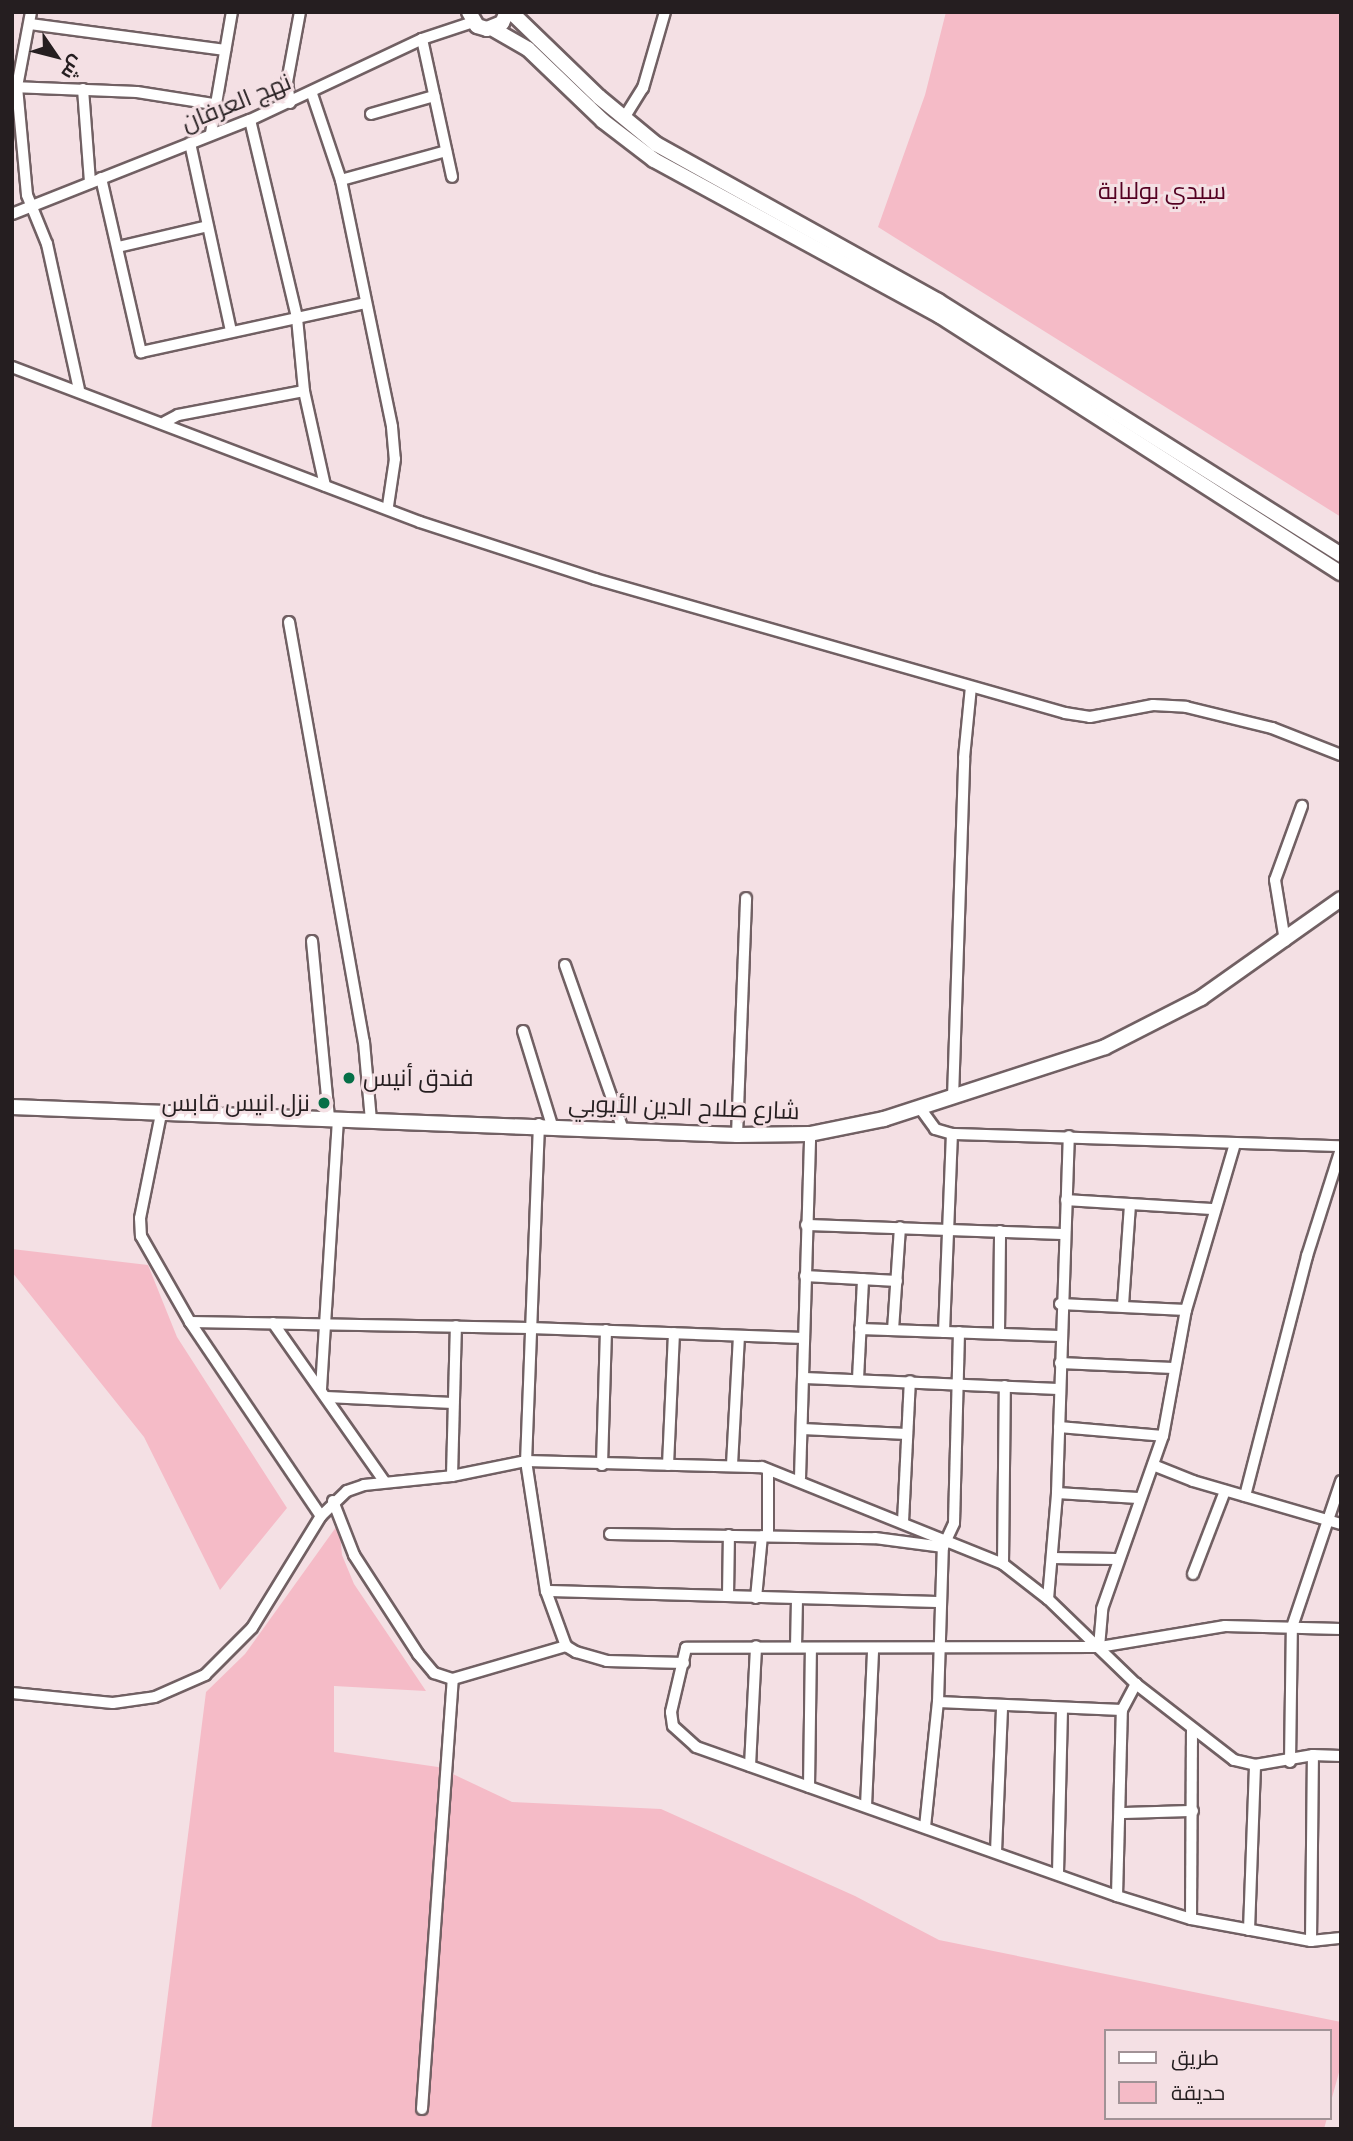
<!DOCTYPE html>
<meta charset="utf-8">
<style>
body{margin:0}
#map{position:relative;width:1353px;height:2141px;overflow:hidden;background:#f4e0e4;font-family:Ubuntu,Cairo,sans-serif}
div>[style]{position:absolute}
.green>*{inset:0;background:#f5bbc7}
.roads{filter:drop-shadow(2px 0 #716063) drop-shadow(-2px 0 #716063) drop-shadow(0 2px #716063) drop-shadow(0 -2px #716063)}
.minor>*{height:10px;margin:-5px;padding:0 5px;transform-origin:5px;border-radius:5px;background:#fff}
.secondary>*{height:14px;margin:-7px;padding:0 7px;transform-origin:7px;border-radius:7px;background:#fff}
.dots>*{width:19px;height:19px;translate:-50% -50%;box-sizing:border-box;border:4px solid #f4e0e4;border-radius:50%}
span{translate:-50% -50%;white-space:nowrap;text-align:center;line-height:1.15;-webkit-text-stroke:6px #f4e0e4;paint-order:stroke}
.street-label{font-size:24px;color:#251e20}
.park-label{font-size:24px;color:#540022}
.poi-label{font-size:24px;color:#251e20}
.left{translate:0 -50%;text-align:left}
.right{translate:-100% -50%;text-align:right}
.frame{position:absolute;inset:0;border:14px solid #251e20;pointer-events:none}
.legend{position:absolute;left:1104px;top:2029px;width:228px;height:91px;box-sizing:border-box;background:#f4e0e4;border:2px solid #a19296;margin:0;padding:9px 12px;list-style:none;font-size:21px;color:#251e20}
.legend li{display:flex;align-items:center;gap:14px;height:35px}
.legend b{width:35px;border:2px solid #a19296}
.north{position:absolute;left:21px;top:21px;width:70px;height:70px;-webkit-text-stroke:5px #f4e0e4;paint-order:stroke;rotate:125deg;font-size:19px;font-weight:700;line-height:28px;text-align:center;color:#251e20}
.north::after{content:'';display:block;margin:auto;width:24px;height:32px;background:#251e20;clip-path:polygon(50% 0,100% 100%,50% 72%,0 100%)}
</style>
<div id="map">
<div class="green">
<i style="clip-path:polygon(946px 12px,1341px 12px,1341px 517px,878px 227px,925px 95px)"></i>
<i style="clip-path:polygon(12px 1249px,148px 1265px,177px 1337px,287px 1508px,220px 1590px,144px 1437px,12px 1272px)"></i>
<i style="clip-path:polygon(339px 1523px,342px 1555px,354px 1584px,426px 1691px,334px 1686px,334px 1752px,438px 1767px,512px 1802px,661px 1809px,855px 1896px,939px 1940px,1341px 2022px,1341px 2065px,1330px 2105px,1330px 2031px,1106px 2031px,1106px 2118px,1327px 2118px,1324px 2129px,151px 2129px,206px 1692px,245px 1654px)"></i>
</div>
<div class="roads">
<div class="minor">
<i style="left:31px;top:12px;width:76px;rotate:100.6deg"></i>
<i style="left:17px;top:87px;width:108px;rotate:84.7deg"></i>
<i style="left:27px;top:195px;width:53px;rotate:67.8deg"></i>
<i style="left:47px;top:244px;width:148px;rotate:77.6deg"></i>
<i style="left:30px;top:24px;width:197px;rotate:7.6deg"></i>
<i style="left:422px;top:39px;width:141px;rotate:77.7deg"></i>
<i style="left:12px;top:87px;width:125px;rotate:2.3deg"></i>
<i style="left:137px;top:92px;width:77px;rotate:9deg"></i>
<i style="left:83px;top:89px;width:94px;rotate:85.7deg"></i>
<i style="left:312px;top:94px;width:91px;rotate:71.4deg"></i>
<i style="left:341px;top:180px;width:252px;rotate:78.3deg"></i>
<i style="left:392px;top:427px;width:32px;rotate:85deg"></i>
<i style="left:395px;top:459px;width:48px;rotate:98.5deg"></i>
<i style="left:290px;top:103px;width:21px;rotate:-98deg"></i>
<i style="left:287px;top:82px;width:71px;rotate:-79.5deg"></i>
<i style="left:371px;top:114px;width:66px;rotate:-15.9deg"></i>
<i style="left:624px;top:118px;width:36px;rotate:-58deg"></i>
<i style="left:643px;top:88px;width:79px;rotate:-73.9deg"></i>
<i style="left:250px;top:120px;width:204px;rotate:76.6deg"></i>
<i style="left:297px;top:318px;width:73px;rotate:84.5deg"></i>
<i style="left:304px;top:391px;width:97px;rotate:77.5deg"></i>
<i style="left:211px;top:133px;width:123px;rotate:-80.2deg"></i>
<i style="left:190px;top:143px;width:192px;rotate:77.7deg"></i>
<i style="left:101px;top:178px;width:179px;rotate:77.1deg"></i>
<i style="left:141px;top:352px;width:230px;rotate:-12.3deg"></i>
<i style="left:341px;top:180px;width:109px;rotate:-15.4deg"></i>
<i style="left:12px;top:214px;width:256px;rotate:-21.6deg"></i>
<i style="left:250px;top:120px;width:190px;rotate:-25.2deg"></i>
<i style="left:422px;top:39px;width:54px;rotate:-18.4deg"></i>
<i style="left:118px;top:247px;width:92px;rotate:-13.1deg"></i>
<i style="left:12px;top:367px;width:436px;rotate:20.8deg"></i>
<i style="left:420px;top:522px;width:184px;rotate:18deg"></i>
<i style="left:595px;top:579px;width:489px;rotate:15.9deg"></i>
<i style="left:1065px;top:713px;width:25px;rotate:9deg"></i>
<i style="left:1090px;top:717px;width:64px;rotate:-10.8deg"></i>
<i style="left:1153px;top:705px;width:33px;rotate:3deg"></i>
<i style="left:1186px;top:707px;width:89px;rotate:13.7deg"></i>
<i style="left:1272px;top:728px;width:74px;rotate:21.4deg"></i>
<i style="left:165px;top:422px;width:15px;rotate:-28deg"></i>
<i style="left:178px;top:415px;width:128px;rotate:-10.8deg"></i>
<i style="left:289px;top:622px;width:427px;rotate:79.9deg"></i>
<i style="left:364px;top:1042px;width:78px;rotate:84.9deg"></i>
<i style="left:312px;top:941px;width:178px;rotate:84.5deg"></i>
<i style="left:1285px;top:941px;width:62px;rotate:-99.3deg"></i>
<i style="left:1275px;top:880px;width:79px;rotate:-70deg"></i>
<i style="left:565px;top:965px;width:175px;rotate:70.6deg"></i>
<i style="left:523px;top:1031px;width:98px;rotate:72.9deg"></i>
<i style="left:953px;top:1098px;width:340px;rotate:-88.1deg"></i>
<i style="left:964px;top:758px;width:71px;rotate:-84.4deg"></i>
<i style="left:920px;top:1108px;width:26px;rotate:54deg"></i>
<i style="left:935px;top:1129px;width:18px;rotate:16deg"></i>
<i style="left:952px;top:1134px;width:389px;rotate:1.8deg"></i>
<i style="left:161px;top:1114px;width:106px;rotate:101.4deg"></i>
<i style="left:140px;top:1218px;width:18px;rotate:87deg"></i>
<i style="left:141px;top:1236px;width:99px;rotate:60.3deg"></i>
<i style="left:190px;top:1322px;width:234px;rotate:56deg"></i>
<i style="left:539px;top:1124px;width:337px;rotate:92.2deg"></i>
<i style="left:526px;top:1461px;width:132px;rotate:81.3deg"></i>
<i style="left:546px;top:1591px;width:59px;rotate:70deg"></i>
<i style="left:566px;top:1646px;width:12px;rotate:31deg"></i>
<i style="left:576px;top:1652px;width:32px;rotate:16deg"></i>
<i style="left:607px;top:1661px;width:77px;rotate:1.5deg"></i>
<i style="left:737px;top:1135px;width:237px;rotate:-87.8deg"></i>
<i style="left:1066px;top:1200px;width:149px;rotate:3.5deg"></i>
<i style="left:806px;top:1225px;width:258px;rotate:2deg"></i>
<i style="left:805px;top:1276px;width:92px;rotate:3.1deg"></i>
<i style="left:1060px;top:1304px;width:126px;rotate:2.7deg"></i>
<i style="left:1123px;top:1305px;width:101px;rotate:-86deg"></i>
<i style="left:190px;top:1322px;width:340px;rotate:1deg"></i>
<i style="left:530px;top:1328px;width:274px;rotate:2.1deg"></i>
<i style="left:273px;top:1323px;width:193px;rotate:54.9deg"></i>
<i style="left:860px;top:1329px;width:200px;rotate:2deg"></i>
<i style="left:893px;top:1330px;width:103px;rotate:-86.1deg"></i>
<i style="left:944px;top:1332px;width:198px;rotate:-87.7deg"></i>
<i style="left:999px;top:1333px;width:102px;rotate:-89.4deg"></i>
<i style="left:1060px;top:1363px;width:113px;rotate:2.5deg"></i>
<i style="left:804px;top:1378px;width:255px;rotate:2.5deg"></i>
<i style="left:858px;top:1379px;width:100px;rotate:-87.1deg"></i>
<i style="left:321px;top:1389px;width:271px;rotate:-86.4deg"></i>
<i style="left:326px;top:1397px;width:127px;rotate:2.7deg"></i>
<i style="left:1059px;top:1427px;width:104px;rotate:4.9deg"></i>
<i style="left:802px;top:1429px;width:105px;rotate:2.7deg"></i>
<i style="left:602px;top:1465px;width:135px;rotate:-88.3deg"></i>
<i style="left:668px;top:1465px;width:132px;rotate:-87.4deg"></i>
<i style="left:732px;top:1465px;width:129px;rotate:-86.9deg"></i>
<i style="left:1153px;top:1465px;width:43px;rotate:21.8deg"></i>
<i style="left:1193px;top:1481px;width:154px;rotate:16.2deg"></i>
<i style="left:452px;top:1476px;width:150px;rotate:-88.5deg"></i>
<i style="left:800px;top:1478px;width:344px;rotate:-88.3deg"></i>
<i style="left:1057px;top:1493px;width:81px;rotate:3.5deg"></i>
<i style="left:1245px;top:1496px;width:248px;rotate:-75.5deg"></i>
<i style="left:1307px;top:1256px;width:112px;rotate:-72.4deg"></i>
<i style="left:333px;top:1501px;width:58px;rotate:68.7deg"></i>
<i style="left:354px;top:1555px;width:118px;rotate:57.1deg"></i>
<i style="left:418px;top:1654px;width:25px;rotate:50deg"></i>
<i style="left:434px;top:1673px;width:20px;rotate:18deg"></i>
<i style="left:903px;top:1522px;width:141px;rotate:-87.2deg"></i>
<i style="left:610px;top:1534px;width:265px;rotate:0.9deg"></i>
<i style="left:875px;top:1538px;width:69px;rotate:7.5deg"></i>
<i style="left:768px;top:1536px;width:65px;rotate:-90deg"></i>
<i style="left:1052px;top:1558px;width:66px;rotate:0.9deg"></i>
<i style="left:1003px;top:1564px;width:178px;rotate:-89.4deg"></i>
<i style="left:1193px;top:1574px;width:89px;rotate:-68.9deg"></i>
<i style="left:546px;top:1591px;width:395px;rotate:1.6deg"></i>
<i style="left:728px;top:1596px;width:61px;rotate:-89.1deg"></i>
<i style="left:756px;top:1598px;width:62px;rotate:-84.5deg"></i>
<i style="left:1048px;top:1599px;width:106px;rotate:-85.1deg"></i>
<i style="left:1057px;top:1493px;width:357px;rotate:-88.1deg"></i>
<i style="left:1341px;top:1629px;width:116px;rotate:-178.5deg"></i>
<i style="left:1225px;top:1626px;width:128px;rotate:170.5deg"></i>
<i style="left:1099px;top:1647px;width:413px;rotate:179.9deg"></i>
<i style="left:686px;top:1648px;width:66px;rotate:103.2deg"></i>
<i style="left:671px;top:1712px;width:14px;rotate:82deg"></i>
<i style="left:673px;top:1726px;width:31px;rotate:42deg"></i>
<i style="left:696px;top:1747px;width:447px;rotate:19.5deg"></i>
<i style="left:1117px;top:1896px;width:77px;rotate:17.3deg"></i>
<i style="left:1191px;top:1919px;width:122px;rotate:10.4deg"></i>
<i style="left:1311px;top:1941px;width:30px;rotate:-6deg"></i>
<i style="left:796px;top:1647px;width:47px;rotate:-88.8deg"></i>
<i style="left:1099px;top:1647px;width:38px;rotate:-85deg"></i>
<i style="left:1102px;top:1609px;width:183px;rotate:-70.6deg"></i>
<i style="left:1163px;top:1436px;width:128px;rotate:-79.7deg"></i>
<i style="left:1186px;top:1310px;width:174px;rotate:-73.6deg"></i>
<i style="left:12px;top:1693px;width:101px;rotate:5.7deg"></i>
<i style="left:113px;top:1703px;width:42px;rotate:-8.1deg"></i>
<i style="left:155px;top:1697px;width:55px;rotate:-23.7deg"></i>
<i style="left:205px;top:1675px;width:66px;rotate:-45deg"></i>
<i style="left:252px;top:1628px;width:132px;rotate:-58.4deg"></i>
<i style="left:321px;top:1516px;width:36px;rotate:-44deg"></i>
<i style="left:347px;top:1491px;width:18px;rotate:-19deg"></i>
<i style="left:364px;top:1485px;width:88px;rotate:-5.8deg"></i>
<i style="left:452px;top:1476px;width:76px;rotate:-11.5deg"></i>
<i style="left:526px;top:1461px;width:236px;rotate:1.5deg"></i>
<i style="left:762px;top:1467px;width:260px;rotate:21.9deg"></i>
<i style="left:1003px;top:1564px;width:57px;rotate:37.9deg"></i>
<i style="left:1048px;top:1599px;width:122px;rotate:44deg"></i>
<i style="left:1136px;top:1684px;width:124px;rotate:37.8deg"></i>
<i style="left:1234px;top:1760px;width:22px;rotate:13deg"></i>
<i style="left:1255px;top:1765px;width:59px;rotate:-9.8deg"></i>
<i style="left:1313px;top:1755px;width:28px;rotate:2deg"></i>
<i style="left:938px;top:1702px;width:184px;rotate:2.5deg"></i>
<i style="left:1122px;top:1710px;width:30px;rotate:-62deg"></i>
<i style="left:1290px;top:1762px;width:135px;rotate:-89.2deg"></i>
<i style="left:1292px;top:1627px;width:154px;rotate:-71.4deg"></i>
<i style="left:750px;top:1766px;width:120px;rotate:-87.1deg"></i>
<i style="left:809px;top:1787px;width:139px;rotate:-89.2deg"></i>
<i style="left:866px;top:1806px;width:157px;rotate:-87.4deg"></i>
<i style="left:1121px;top:1813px;width:72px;rotate:-1.6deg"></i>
<i style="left:925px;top:1827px;width:126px;rotate:-84.1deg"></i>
<i style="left:938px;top:1702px;width:155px;rotate:-88.2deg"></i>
<i style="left:943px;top:1547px;width:26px;rotate:-65deg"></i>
<i style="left:954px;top:1523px;width:191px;rotate:-88.5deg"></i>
<i style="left:996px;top:1852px;width:146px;rotate:-87.6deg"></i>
<i style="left:1058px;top:1873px;width:164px;rotate:-88.6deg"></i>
<i style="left:1117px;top:1896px;width:186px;rotate:-88.5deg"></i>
<i style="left:1191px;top:1919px;width:190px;rotate:-89.7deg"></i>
<i style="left:1249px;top:1930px;width:165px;rotate:-87.9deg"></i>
<i style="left:1311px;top:1941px;width:186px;rotate:-89.4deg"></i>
<i style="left:422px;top:2109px;width:431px;rotate:-85.9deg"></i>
<i style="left:453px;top:1679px;width:118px;rotate:-16.3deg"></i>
</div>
<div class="secondary">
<i style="left:469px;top:12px;width:16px;rotate:60deg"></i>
<i style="left:477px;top:26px;width:10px;rotate:17deg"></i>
<i style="left:487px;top:29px;width:16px;rotate:-22deg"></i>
<i style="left:502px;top:23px;width:12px;rotate:-66deg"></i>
<i style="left:511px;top:12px;width:122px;rotate:44deg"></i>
<i style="left:599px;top:97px;width:74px;rotate:39.5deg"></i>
<i style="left:656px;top:144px;width:323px;rotate:29.1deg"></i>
<i style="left:938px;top:301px;width:476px;rotate:32.2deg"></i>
<i style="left:493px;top:29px;width:40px;rotate:29.7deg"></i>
<i style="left:528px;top:49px;width:104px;rotate:43.8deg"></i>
<i style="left:603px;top:121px;width:64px;rotate:37.4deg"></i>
<i style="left:654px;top:160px;width:326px;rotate:28.6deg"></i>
<i style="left:940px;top:316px;width:476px;rotate:32.7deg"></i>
<i style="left:12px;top:1107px;width:726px;rotate:2.21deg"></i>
<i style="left:737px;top:1135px;width:73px;rotate:-0.8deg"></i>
<i style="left:810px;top:1134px;width:76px;rotate:-11.5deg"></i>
<i style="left:884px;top:1119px;width:232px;rotate:-18deg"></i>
<i style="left:1105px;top:1047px;width:108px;rotate:-27deg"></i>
<i style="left:1201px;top:998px;width:171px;rotate:-35.3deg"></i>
</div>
</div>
<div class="dots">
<i style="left:349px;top:1078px;background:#066f47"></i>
<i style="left:324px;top:1103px;background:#066f47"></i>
</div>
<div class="street-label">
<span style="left:236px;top:102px;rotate:-22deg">نهج العرفان</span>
<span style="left:684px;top:1107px;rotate:2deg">شارع صلاح الدين الأيوبي</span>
</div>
<div class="park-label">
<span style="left:1162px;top:191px">سيدي بولبابة</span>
</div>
<div class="poi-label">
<span class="left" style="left:363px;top:1078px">فندق أنيس</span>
<span class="right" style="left:310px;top:1103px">نزل انيس قابس</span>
</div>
<div class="frame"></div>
<ul class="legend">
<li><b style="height:9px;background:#fff"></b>طريق</li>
<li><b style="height:19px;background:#f5bbc7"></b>حديقة</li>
</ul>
<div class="north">ش</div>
</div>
